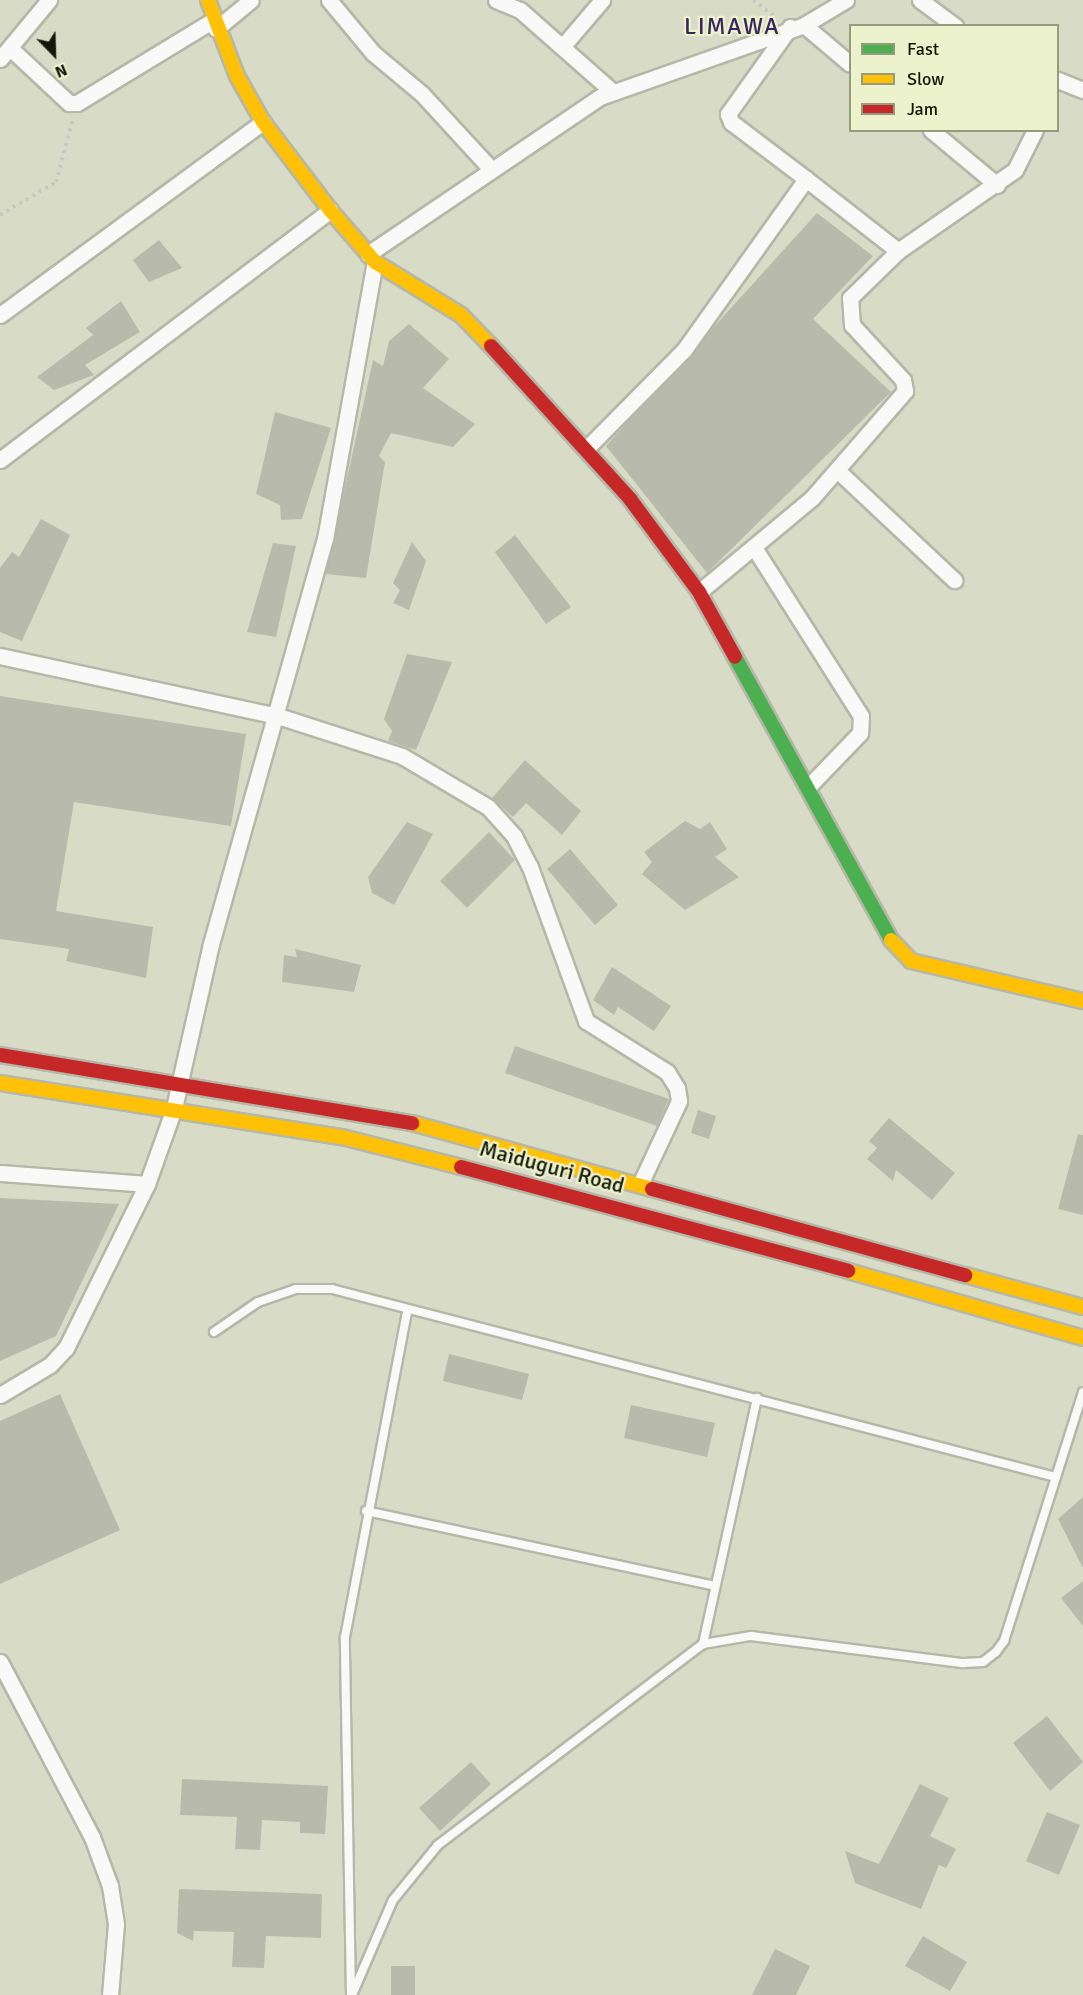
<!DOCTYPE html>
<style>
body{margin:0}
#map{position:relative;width:1083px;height:1995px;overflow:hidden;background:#d8dcc7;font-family:Signika,sans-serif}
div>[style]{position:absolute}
.building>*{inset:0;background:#b8bbab}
.path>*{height:4px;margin-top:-2px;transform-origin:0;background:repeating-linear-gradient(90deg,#c8c8c3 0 3px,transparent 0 7.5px)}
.roads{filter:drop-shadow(2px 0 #b5b8a8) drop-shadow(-2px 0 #b5b8a8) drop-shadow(0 2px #b5b8a8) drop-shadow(0 -2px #b5b8a8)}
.lane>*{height:8px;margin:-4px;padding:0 4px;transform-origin:4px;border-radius:4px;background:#f9faf7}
.street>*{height:15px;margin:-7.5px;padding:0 7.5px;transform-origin:7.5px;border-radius:7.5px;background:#f9faf7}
.fast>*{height:14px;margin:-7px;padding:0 7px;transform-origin:7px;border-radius:7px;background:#4caf50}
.slow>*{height:14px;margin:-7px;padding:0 7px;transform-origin:7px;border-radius:7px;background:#ffc107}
.jam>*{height:14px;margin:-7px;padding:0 7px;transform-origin:7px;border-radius:7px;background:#c62828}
span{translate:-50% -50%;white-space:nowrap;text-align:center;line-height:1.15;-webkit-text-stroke:4.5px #ecf2cc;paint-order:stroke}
.street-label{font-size:22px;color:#15170a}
.neighbourhood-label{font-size:24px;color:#382560;letter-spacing:1.5px}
.legend{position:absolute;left:849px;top:24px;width:210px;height:108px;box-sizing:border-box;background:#ecf2cc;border:2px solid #969a7e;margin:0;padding:8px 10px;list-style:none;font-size:18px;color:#15170a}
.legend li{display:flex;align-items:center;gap:12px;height:30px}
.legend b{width:30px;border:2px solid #969a7e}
.north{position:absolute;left:24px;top:24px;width:60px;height:60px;-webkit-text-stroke:4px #ecf2cc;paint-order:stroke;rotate:157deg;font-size:16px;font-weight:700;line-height:24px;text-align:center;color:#15170a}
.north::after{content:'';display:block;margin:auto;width:21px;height:27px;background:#15170a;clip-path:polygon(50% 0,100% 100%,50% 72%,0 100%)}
</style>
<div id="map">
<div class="building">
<i style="clip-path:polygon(817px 213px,873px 256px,813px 319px,891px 392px,707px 573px,606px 446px)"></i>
<i style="clip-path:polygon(159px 240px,182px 268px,149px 282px,133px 260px)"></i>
<i style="clip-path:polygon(121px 301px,140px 332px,85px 365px,94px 375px,54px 390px,37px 377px,93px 335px,86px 328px)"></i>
<i style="clip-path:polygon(409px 324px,449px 359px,423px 388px,475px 424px,453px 447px,391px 433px,379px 456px,385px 462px,366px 578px,326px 574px,373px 360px,383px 366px,389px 341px)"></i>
<i style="clip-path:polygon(275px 412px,331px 428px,302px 519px,281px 520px,280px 505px,256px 494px)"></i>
<i style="clip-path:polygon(41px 519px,70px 535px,22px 641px,0 632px,0 568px,12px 552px,19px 557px)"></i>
<i style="clip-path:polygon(515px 535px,571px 607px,546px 624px,495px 552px)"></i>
<i style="clip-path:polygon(412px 542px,426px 561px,409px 610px,393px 603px,400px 590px,393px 583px)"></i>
<i style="clip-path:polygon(273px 543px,296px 546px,276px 637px,247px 632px)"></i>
<i style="clip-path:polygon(407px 654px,452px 662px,416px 750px,388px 741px,392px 731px,384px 719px)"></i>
<i style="clip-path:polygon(0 696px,246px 734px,231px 826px,74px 802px,56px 911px,153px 927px,146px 978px,66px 961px,69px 949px,0 939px)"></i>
<i style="clip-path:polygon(525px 760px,581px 811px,562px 835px,526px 803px,513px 817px,492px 798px)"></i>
<i style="clip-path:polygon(685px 821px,700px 829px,710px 822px,727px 849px,715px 857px,739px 877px,685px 910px,642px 874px,652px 862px,644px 852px)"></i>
<i style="clip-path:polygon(407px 822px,433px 834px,394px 905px,372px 893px,368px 877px)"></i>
<i style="clip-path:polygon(489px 832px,515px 860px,467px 908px,440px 881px)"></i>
<i style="clip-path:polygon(570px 849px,618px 905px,595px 925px,547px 869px)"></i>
<i style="clip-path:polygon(295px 949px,361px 965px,354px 992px,282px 982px,284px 955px,297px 957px)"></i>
<i style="clip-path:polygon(612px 967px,671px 1006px,654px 1031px,618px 1007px,614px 1015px,593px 1000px)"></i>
<i style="clip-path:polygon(515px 1046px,669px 1099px,667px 1103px,657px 1126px,505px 1073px)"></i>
<i style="clip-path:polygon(698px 1110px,716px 1116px,709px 1139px,691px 1133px)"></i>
<i style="clip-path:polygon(889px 1118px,955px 1173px,932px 1200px,896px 1170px,893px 1181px,867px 1159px,877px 1148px,869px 1141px)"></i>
<i style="clip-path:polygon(1078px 1134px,1083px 1135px,1083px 1215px,1058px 1209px)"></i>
<i style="clip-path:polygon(0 1198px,119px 1204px,56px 1336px,0 1361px)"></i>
<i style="clip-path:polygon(449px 1354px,529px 1374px,522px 1400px,443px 1381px)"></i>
<i style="clip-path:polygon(60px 1394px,120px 1530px,0 1584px,0 1421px)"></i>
<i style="clip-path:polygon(631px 1405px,715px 1423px,707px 1457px,624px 1438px)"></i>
<i style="clip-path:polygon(1083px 1497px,1083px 1568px,1058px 1519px)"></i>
<i style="clip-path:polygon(1083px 1581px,1083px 1626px,1061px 1598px)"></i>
<i style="clip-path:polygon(1047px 1716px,1083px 1762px,1050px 1791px,1013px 1743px)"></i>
<i style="clip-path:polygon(471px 1762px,491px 1784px,440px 1831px,419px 1808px)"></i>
<i style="clip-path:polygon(182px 1779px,328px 1786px,325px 1834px,300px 1833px,300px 1822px,262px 1820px,260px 1850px,235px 1849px,237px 1817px,180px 1815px)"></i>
<i style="clip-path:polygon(920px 1784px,949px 1798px,930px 1836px,956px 1849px,946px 1868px,939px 1865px,921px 1909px,855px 1883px,845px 1851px,879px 1864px)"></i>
<i style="clip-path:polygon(1047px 1812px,1080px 1825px,1059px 1875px,1026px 1861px)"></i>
<i style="clip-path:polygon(179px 1889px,322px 1894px,321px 1938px,266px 1936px,264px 1968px,232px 1967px,234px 1932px,194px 1931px,193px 1941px,177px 1933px)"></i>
<i style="clip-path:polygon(923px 1936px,967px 1962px,950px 1991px,905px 1966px)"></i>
<i style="clip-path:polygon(775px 1949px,810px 1966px,796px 1995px,752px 1995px)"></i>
<i style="clip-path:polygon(391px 1966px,415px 1966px,415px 1995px,391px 1995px)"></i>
</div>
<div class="path">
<i style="left:753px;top:0;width:30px;rotate:37deg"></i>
<i style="left:0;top:215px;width:65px;rotate:-30.5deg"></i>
<i style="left:56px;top:182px;width:65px;rotate:-74.9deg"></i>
</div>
<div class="roads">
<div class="lane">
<i style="left:214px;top:1332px;width:53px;rotate:-34.3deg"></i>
<i style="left:258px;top:1302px;width:40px;rotate:-18.9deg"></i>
<i style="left:296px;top:1289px;width:36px"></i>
<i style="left:332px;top:1289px;width:748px;rotate:14.56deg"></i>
<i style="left:366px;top:1511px;width:354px;rotate:12.1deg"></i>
<i style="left:703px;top:1644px;width:252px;rotate:-77.6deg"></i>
<i style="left:351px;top:1995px;width:358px;rotate:-91deg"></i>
<i style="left:345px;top:1637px;width:331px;rotate:-79.2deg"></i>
<i style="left:352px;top:1995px;width:103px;rotate:-66.7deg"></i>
<i style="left:393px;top:1900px;width:71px;rotate:-50.7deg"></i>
<i style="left:438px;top:1845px;width:333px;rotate:-37.2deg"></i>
<i style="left:703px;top:1644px;width:49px;rotate:-9.5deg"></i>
<i style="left:751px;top:1636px;width:214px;rotate:7.3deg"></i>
<i style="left:963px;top:1663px;width:20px;rotate:-3deg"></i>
<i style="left:983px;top:1662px;width:16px;rotate:-38deg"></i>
<i style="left:996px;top:1652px;width:14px;rotate:-54deg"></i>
<i style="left:1004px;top:1641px;width:261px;rotate:-72.4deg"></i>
</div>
<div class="street">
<i style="left:329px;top:0;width:69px;rotate:50.3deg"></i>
<i style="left:373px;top:53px;width:64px;rotate:39.9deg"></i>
<i style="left:422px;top:94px;width:102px;rotate:47.4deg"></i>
<i style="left:496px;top:0;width:26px;rotate:23deg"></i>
<i style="left:520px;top:10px;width:123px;rotate:41.4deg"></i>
<i style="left:920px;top:0;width:44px;rotate:36.6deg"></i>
<i style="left:804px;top:25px;width:60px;rotate:40.3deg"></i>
<i style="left:790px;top:27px;width:107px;rotate:125.5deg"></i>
<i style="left:728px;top:114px;width:9px;rotate:69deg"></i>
<i style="left:731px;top:122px;width:94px;rotate:37.2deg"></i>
<i style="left:216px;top:29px;width:45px;rotate:-39.6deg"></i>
<i style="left:562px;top:47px;width:62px;rotate:-49.6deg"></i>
<i style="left:10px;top:48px;width:81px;rotate:43deg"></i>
<i style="left:69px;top:103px;width:8px"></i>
<i style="left:77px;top:103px;width:158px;rotate:-31.3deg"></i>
<i style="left:0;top:59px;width:77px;rotate:-50.3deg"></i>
<i style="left:1058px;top:80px;width:27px;rotate:22deg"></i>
<i style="left:931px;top:130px;width:86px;rotate:39.8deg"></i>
<i style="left:368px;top:254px;width:280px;rotate:-34.1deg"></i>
<i style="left:600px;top:97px;width:216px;rotate:-19.4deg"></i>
<i style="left:804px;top:25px;width:49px;rotate:-30.8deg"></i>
<i style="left:0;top:315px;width:326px;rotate:-36.3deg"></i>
<i style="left:587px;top:448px;width:138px;rotate:-45.3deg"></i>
<i style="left:684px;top:350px;width:210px;rotate:-54.5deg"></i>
<i style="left:806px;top:179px;width:117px;rotate:38deg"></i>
<i style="left:0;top:460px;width:414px;rotate:-37.1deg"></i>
<i style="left:837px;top:470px;width:161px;rotate:43.2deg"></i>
<i style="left:755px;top:549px;width:198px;rotate:57.6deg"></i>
<i style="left:861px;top:716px;width:17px;rotate:93deg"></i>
<i style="left:860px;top:733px;width:75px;rotate:133.9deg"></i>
<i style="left:699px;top:592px;width:147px;rotate:-39.8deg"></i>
<i style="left:812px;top:498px;width:142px;rotate:-49deg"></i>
<i style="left:905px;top:391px;width:11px;rotate:-100deg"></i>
<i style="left:903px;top:380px;width:75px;rotate:-132.8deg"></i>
<i style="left:852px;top:325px;width:27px;rotate:-94deg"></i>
<i style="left:850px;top:298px;width:67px;rotate:-44.4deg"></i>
<i style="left:898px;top:251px;width:142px;rotate:-34.7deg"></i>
<i style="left:1015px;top:170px;width:45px;rotate:-63.4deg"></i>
<i style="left:0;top:656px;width:284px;rotate:12.2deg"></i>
<i style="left:278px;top:716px;width:130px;rotate:17.9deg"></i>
<i style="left:402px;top:756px;width:100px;rotate:30.7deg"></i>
<i style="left:488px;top:807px;width:39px;rotate:48deg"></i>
<i style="left:514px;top:836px;width:35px;rotate:63deg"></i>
<i style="left:530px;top:867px;width:164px;rotate:70deg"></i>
<i style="left:586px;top:1021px;width:96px;rotate:32.2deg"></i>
<i style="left:667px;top:1072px;width:19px;rotate:58deg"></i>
<i style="left:677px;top:1088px;width:13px;rotate:81deg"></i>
<i style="left:679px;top:1101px;width:89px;rotate:115.1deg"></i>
<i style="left:0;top:1173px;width:147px;rotate:4.3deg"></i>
<i style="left:0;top:1395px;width:58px;rotate:-31deg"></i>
<i style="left:50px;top:1365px;width:23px;rotate:-47deg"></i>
<i style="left:66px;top:1348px;width:183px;rotate:-63.7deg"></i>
<i style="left:147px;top:1184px;width:81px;rotate:-70.4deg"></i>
<i style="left:174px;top:1108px;width:168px;rotate:-77.3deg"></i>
<i style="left:211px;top:944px;width:421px;rotate:-74.3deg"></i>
<i style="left:325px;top:539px;width:281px;rotate:-79.8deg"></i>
<i style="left:0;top:1662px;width:198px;rotate:62.3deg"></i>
<i style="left:92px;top:1837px;width:52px;rotate:69.8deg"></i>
<i style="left:110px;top:1886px;width:38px;rotate:81deg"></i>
<i style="left:116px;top:1924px;width:71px;rotate:94.8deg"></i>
</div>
<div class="fast">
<i style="left:735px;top:657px;width:323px;rotate:61.1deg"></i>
</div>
<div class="slow">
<i style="left:208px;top:0;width:81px;rotate:69.1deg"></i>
<i style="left:237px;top:76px;width:53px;rotate:60.5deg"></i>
<i style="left:263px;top:122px;width:111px;rotate:52.7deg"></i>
<i style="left:330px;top:210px;width:69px;rotate:49.1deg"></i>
<i style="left:375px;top:262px;width:101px;rotate:31.6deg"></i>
<i style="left:461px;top:315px;width:43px;rotate:45.9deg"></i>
<i style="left:891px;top:940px;width:29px;rotate:46deg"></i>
<i style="left:911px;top:961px;width:177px;rotate:13.1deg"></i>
<i style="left:0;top:1083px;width:346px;rotate:9deg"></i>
<i style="left:342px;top:1137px;width:123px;rotate:14.1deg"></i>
<i style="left:412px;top:1123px;width:249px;rotate:15.4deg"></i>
<i style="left:848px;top:1271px;width:244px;rotate:15.9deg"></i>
<i style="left:965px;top:1275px;width:122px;rotate:15.2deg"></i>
</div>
<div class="jam">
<i style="left:491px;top:346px;width:207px;rotate:47.7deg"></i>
<i style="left:630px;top:499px;width:116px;rotate:53.4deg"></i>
<i style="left:699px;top:592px;width:74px;rotate:61deg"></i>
<i style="left:0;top:1055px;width:418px;rotate:9.4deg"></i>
<i style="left:461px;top:1167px;width:401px;rotate:15deg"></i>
<i style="left:652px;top:1189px;width:325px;rotate:15.4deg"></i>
</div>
</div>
<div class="street-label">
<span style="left:552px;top:1167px;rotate:15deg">Maiduguri Road</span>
</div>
<div class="neighbourhood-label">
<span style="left:732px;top:27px">LIMAWA</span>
</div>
<ul class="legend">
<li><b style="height:8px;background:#4caf50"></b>Fast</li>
<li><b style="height:8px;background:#ffc107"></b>Slow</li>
<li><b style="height:8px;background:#c62828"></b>Jam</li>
</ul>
<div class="north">N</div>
</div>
